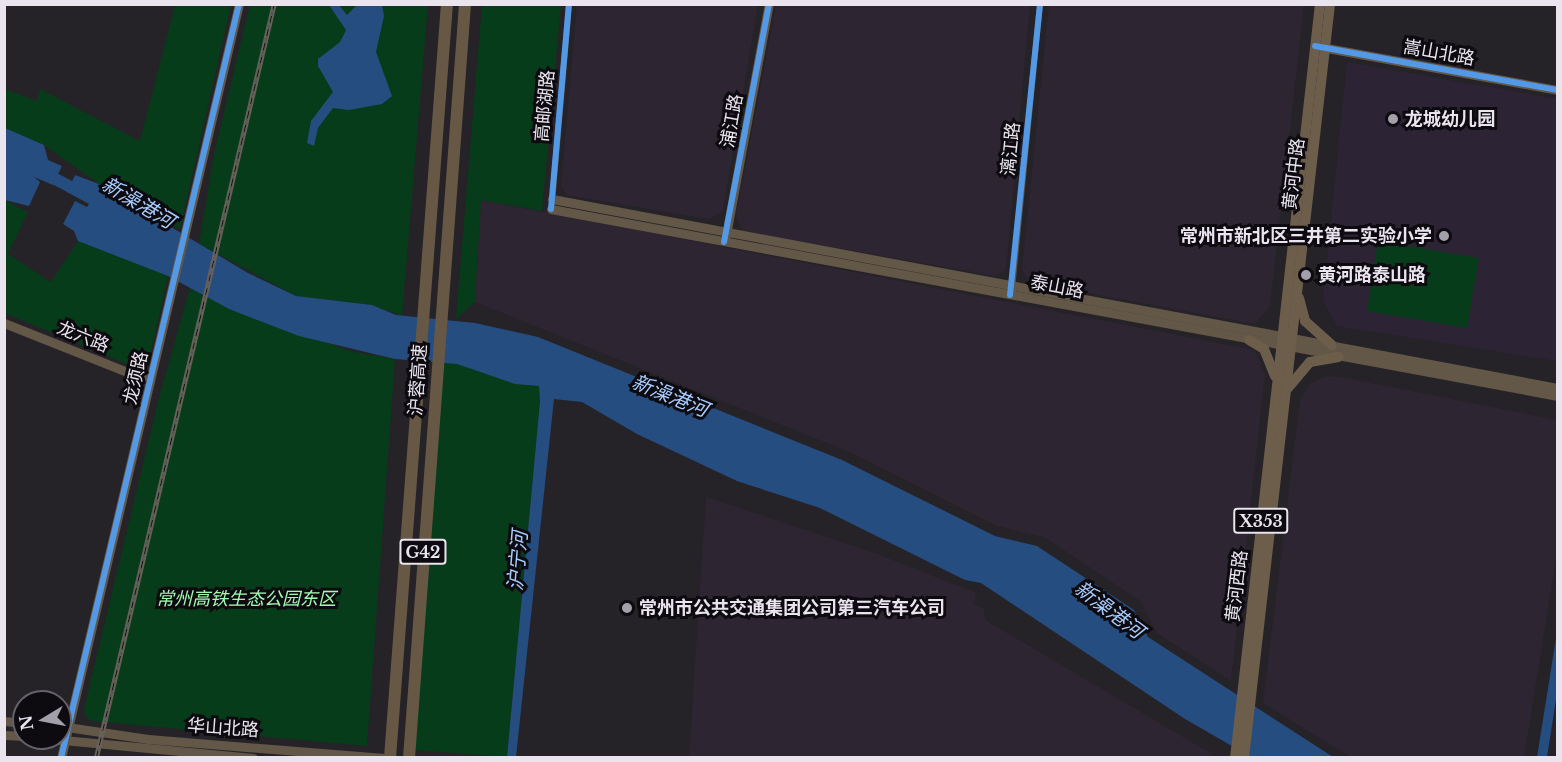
<!DOCTYPE html>
<meta charset="utf-8">
<style>
body{margin:0}
#map{position:relative;width:1562px;height:762px;overflow:hidden;background:#252228;font-family:"Libre Baskerville","Noto Sans SC",serif}
div>[style]{position:absolute}
.built>*{inset:0;background:#2c2435}
.industrial>*{inset:0;background:#2e2532}
.green>*{inset:0;background:#073c1a}
.water>*{inset:0;background:#254d7f}
.river>*{height:12px;margin:-6px;padding:0 6px;transform-origin:6px;border-radius:6px;background:#254d7f}
.street>*{height:6px;margin:-3px;padding:0 3px;transform-origin:3px;border-radius:3px;background:#5f564b}
.secondary>*{height:9px;margin:-4.5px;padding:0 4.5px;transform-origin:4.5px;border-radius:4.5px;background:#635747}
.primary>*{height:10px;margin:-5px;padding:0 5px;transform-origin:5px;border-radius:5px;background:#6c5e4a}
.highway>*{height:12px;margin:-6px;padding:0 6px;transform-origin:6px;border-radius:6px;background:#665844}
.rail>*{height:4.5px;margin-top:-2.25px;transform-origin:0;background:repeating-linear-gradient(90deg,#0d0a10 0 7px,#67605b 0 14px);box-sizing:border-box;border-block:2px solid #67605b}
.cycleway>*{height:6px;margin:-3px;padding:0 3px;transform-origin:3px;border-radius:3px;background:#5399e6}
.dots>*{width:16px;height:16px;translate:-50% -50%;box-sizing:border-box;border:3px solid #0d0a10;border-radius:50%}
span{translate:-50% -50%;white-space:nowrap;text-align:center;line-height:1.15;-webkit-text-stroke:6px #0d0a10;paint-order:stroke}
.shield-label span{padding:2px 4px;background:#0d0a10;border:2px solid;border-radius:4px;-webkit-text-stroke-width:0}
.shield-label{font-size:16px;color:#e9e4ee;font-weight:700}
.street-label{font-size:18px;color:#e9e4ee}
.poi-label{font-size:18px;color:#e9e4ee;font-weight:700}
.left{translate:0 -50%;text-align:left}
.right{translate:-100% -50%;text-align:right}
.park-label{font-size:18px;color:#a0fab0;font-style:italic}
.water-label{font-size:20px;color:#a7cdfe;font-style:italic}
.frame{position:absolute;inset:0;border:6px solid #e9e4ee;pointer-events:none}
.north{position:absolute;left:12px;top:690px;width:60px;height:60px;box-sizing:border-box;background:#0d0a10;border:2px solid #656169;border-radius:50%;rotate:260deg;font-size:16px;font-weight:700;line-height:24px;text-align:center;color:#e9e4ee}
.north::after{content:'';display:block;margin:auto;width:21px;height:27px;background:#a4a0a9;clip-path:polygon(50% 0,100% 100%,50% 72%,0 100%)}
</style>
<div id="map">
<div class="built">
<i style="clip-path:polygon(1347px 62px,1557px 99px,1557px 361px,1337px 326px,1323px 301px)"></i>
</div>
<div class="industrial">
<i style="clip-path:polygon(1030px 4px,1006px 270px,995px 276px,743px 231px,736px 216px,776px 5px)"></i>
<i style="clip-path:polygon(577px 5px,758px 5px,723px 211px,709px 219px,567px 195px,561px 186px)"></i>
<i style="clip-path:polygon(1049px 5px,1304px 5px,1270px 306px,1255px 324px,1029px 282px,1022px 269px)"></i>
<i style="clip-path:polygon(481px 200px,1254px 350px,1265px 374px,1231px 681px,1157px 633px,1140px 601px,1044px 537px,997px 526px,852px 453px,475px 302px)"></i>
<i style="clip-path:polygon(1323px 377px,1340px 377px,1557px 420px,1557px 553px,1524px 757px,1350px 757px,1263px 703px,1300px 400px,1310px 384px)"></i>
<i style="clip-path:polygon(706px 497px,880px 555px,976px 593px,974px 605px,984px 608px,985px 620px,1212px 754px,1212px 757px,689px 757px)"></i>
</div>
<div class="green">
<i style="clip-path:polygon(175px 5px,231px 5px,180px 229px,99px 184px,44px 145px,5px 128px,5px 89px,37px 101px,40px 89px,140px 141px)"></i>
<i style="clip-path:polygon(250px 5px,428px 5px,402px 316px,372px 305px,296px 296px,199px 244px,214px 154px)"></i>
<i style="clip-path:polygon(482px 5px,561px 5px,542px 211px,481px 200px,475px 302px,456px 319px)"></i>
<i style="clip-path:polygon(4px 200px,28px 212px,8px 254px,51px 282px,78px 241px,168px 276px,149px 361px,138px 369px,5px 313px)"></i>
<i style="clip-path:polygon(1378px 241px,1479px 258px,1467px 328px,1367px 311px)"></i>
<i style="clip-path:polygon(190px 288px,229px 309px,354px 352px,395px 359px,367px 746px,92px 721px,86px 717px,84px 709px,160px 394px)"></i>
<i style="clip-path:polygon(442px 362px,457px 364px,515px 384px,539px 386px,540px 401px,507px 757px,414px 750px)"></i>
</div>
<div class="water">
<i style="clip-path:polygon(329px 5px,339px 5px,347px 15px,357px 5px,382px 5px,384px 16px,376px 52px,392px 96px,382px 104px,349px 110px,333px 108px,318px 128px,314px 146px,307px 143px,311px 121px,333px 92px,318px 66px,318px 59px,340px 42px,346px 30px)"></i>
<i style="clip-path:polygon(5px 128px,44px 145px,48px 160px,62px 166px,53px 185px,34px 177px,40px 182px,29px 206px,5px 200px)"></i>
<i style="clip-path:polygon(75px 175px,99px 184px,248px 273px,296px 296px,372px 305px,396px 315px,475px 323px,538px 337px,842px 460px,995px 536px,1037px 546px,1134px 610px,1148px 637px,1333px 757px,1251px 757px,1185px 719px,981px 583px,965px 580px,820px 508px,737px 481px,637px 434px,582px 402px,554px 399px,516px 757px,507px 757px,540px 401px,539px 386px,515px 384px,457px 364px,395px 359px,299px 336px,229px 309px,168px 276px,78px 241px,74px 231px,63px 224px,75px 201px,87px 207px,89px 204px,67px 192px)"></i>
<i style="clip-path:polygon(1557px 632px,1557px 693px,1547px 757px,1537px 757px)"></i>
</div>
<div class="river">
<i style="left:42px;top:172px;width:45px;rotate:27.7deg"></i>
</div>
<div class="street">
<i style="left:552px;top:203px;width:200px;rotate:-85.1deg"></i>
<i style="left:1012px;top:289px;width:286px;rotate:-84.4deg"></i>
</div>
<div class="secondary">
<i style="left:1321px;top:47px;width:241px;rotate:10.3deg"></i>
<i style="left:552px;top:199px;width:1024px;rotate:10.64deg"></i>
<i style="left:551px;top:209px;width:1024px;rotate:10.52deg"></i>
<i style="left:726px;top:235px;width:235px;rotate:-79.5deg"></i>
<i style="left:4px;top:323px;width:157px;rotate:21.7deg"></i>
<i style="left:4px;top:721px;width:20px;rotate:6deg"></i>
<i style="left:60px;top:726px;width:89px;rotate:8.4deg"></i>
<i style="left:148px;top:739px;width:237px;rotate:4.6deg"></i>
<i style="left:4px;top:735px;width:20px;rotate:3deg"></i>
<i style="left:42px;top:738px;width:212px;rotate:5.4deg"></i>
<i style="left:61px;top:758px;width:775px;rotate:-76.72deg"></i>
</div>
<div class="primary">
<i style="left:1299px;top:298px;width:24px;rotate:75deg"></i>
<i style="left:1305px;top:321px;width:36px;rotate:42deg"></i>
<i style="left:1249px;top:340px;width:17px;rotate:31deg"></i>
<i style="left:1264px;top:349px;width:29px;rotate:68deg"></i>
<i style="left:1288px;top:388px;width:34px;rotate:-50deg"></i>
<i style="left:1310px;top:362px;width:29px;rotate:-10deg"></i>
<i style="left:1235px;top:758px;width:759px;rotate:-83.57deg"></i>
<i style="left:1244px;top:758px;width:759px;rotate:-83.49deg"></i>
</div>
<div class="highway">
<i style="left:390px;top:758px;width:756px;rotate:-85.68deg"></i>
<i style="left:409px;top:758px;width:756px;rotate:-85.75deg"></i>
</div>
<div class="rail">
<i style="left:96px;top:758px;width:775px;rotate:-76.72deg"></i>
</div>
<div class="cycleway">
<i style="left:1315px;top:46px;width:247px;rotate:10.3deg"></i>
<i style="left:551px;top:209px;width:206px;rotate:-85deg"></i>
<i style="left:724px;top:242px;width:242px;rotate:-79.3deg"></i>
<i style="left:1010px;top:295px;width:293px;rotate:-84.1deg"></i>
<i style="left:61px;top:758px;width:775px;rotate:-76.72deg"></i>
</div>
<div class="dots">
<i style="left:1393px;top:119px;background:#a4a0a9"></i>
<i style="left:1444px;top:236px;background:#a4a0a9"></i>
<i style="left:1306px;top:275px;background:#a4a0a9"></i>
<i style="left:627px;top:608px;background:#a4a0a9"></i>
</div>
<div class="shield-label">
<span style="left:1261px;top:521px">X353</span>
<span style="left:423px;top:552px">G42</span>
</div>
<div class="street-label">
<span style="left:1439px;top:53px;rotate:10deg">嵩山北路</span>
<span style="left:545px;top:106px;rotate:-85deg">高邮湖路</span>
<span style="left:732px;top:121px;rotate:-80deg">浦江路</span>
<span style="left:1011px;top:149px;rotate:-84deg">漓江路</span>
<span style="left:1294px;top:174px;rotate:-83deg">黄河中路</span>
<span style="left:1057px;top:287px;rotate:11deg">泰山路</span>
<span style="left:83px;top:337px;rotate:22deg">龙六路</span>
<span style="left:136px;top:378px;rotate:-77deg">龙须路</span>
<span style="left:418px;top:380px;rotate:-86deg">沪蓉高速</span>
<span style="left:1237px;top:586px;rotate:-83deg">黄河西路</span>
<span style="left:223px;top:728px;rotate:4deg">华山北路</span>
</div>
<div class="poi-label">
<span class="left" style="left:1405px;top:119px">龙城幼儿园</span>
<span class="right" style="left:1432px;top:236px">常州市新北区三井第二实验小学</span>
<span class="left" style="left:1318px;top:275px">黄河路泰山路</span>
<span class="left" style="left:639px;top:608px">常州市公共交通集团公司第三汽车公司</span>
</div>
<div class="park-label">
<span style="left:246px;top:599px">常州高铁生态公园东区</span>
</div>
<div class="water-label">
<span style="left:138px;top:203px;rotate:31deg">新澡港河</span>
<span style="left:670px;top:396px;rotate:22deg">新澡港河</span>
<span style="left:518px;top:561px;rotate:-85deg">沪宁河</span>
<span style="left:1109px;top:610px;rotate:37deg">新澡港河</span>
</div>
<div class="frame"></div>
<div class="north">N</div>
</div>
